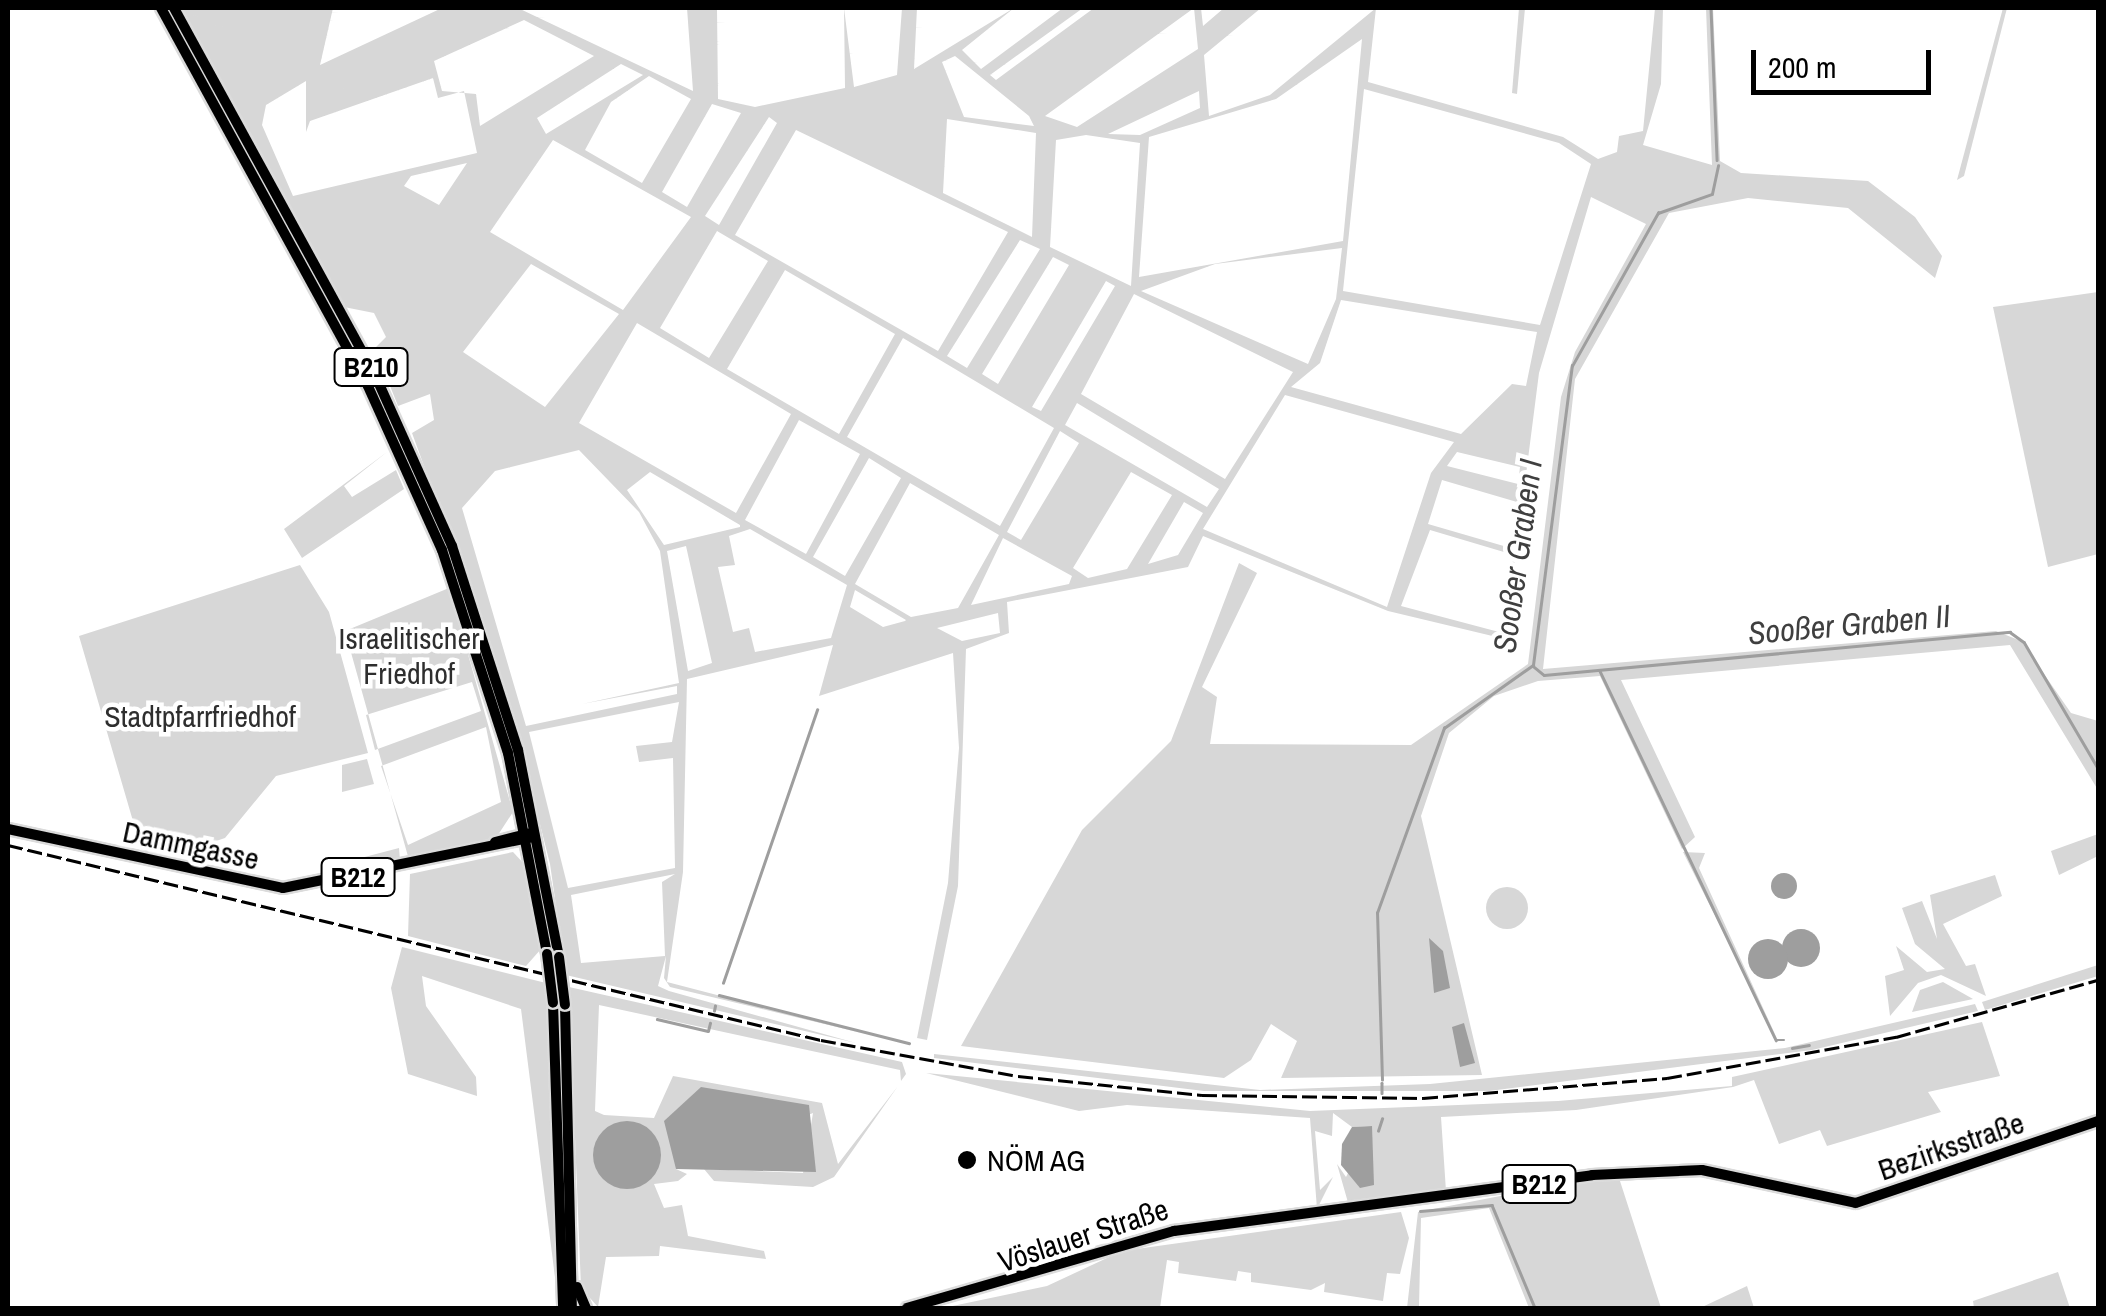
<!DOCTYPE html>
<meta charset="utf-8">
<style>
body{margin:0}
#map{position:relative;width:2106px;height:1316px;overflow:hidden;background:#fff;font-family:"Archivo Narrow",sans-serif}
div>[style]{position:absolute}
.green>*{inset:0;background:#d7d7d7}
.round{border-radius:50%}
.water>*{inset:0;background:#9e9e9e}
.stream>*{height:2.5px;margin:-1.25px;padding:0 1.25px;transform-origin:1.25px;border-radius:1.25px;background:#9e9e9e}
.roads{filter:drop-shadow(2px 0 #dbdbdb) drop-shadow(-2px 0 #dbdbdb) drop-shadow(0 2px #dbdbdb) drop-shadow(0 -2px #dbdbdb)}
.primary>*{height:10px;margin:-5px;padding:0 5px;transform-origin:5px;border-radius:5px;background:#000}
.rail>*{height:2.5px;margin-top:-1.25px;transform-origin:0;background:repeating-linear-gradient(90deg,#000 0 15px,transparent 0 20px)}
.bridges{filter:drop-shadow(2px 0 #dbdbdb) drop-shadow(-2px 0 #dbdbdb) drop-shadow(0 2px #dbdbdb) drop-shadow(0 -2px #dbdbdb)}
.primary-bridge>*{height:10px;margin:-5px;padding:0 5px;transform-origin:5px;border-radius:5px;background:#000}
.dots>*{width:28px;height:28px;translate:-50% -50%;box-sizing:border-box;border:5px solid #fff;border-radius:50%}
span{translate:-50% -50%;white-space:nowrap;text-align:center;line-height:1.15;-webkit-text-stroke:9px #fff;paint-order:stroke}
.shield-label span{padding:2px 8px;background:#fff;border:2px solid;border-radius:8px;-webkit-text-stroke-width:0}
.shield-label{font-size:28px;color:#000;font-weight:700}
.park-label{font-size:30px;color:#2e2e2e}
.street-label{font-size:30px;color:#000}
.poi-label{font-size:30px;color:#000}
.left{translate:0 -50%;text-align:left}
.water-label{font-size:32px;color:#3f3f3f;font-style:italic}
.frame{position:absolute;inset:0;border:10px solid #000;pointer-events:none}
.scale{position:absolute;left:1751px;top:50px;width:180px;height:45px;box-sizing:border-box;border:5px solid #000;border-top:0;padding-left:12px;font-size:30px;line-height:35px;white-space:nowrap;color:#000;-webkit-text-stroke:8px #fff;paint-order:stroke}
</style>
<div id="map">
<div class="green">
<i style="clip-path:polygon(evenodd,179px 8px,333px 8px,320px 65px,442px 8px,518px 8px,693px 91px,687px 8px,717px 8px,718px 99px,755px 107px,845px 88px,844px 8px,854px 87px,897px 75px,902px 8px,917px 8px,914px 69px,1014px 8px,962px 50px,981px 69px,1063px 8px,1083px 8px,990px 75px,996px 80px,1094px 8px,1201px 8px,1203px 26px,1224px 8px,1261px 8px,1204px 55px,1209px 116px,1270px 95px,1376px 8px,1368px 82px,1563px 137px,1598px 159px,1617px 152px,1619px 136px,1643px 131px,1655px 8px,1663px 8px,1661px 84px,1643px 145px,1712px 165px,1706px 8px,1713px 8px,1720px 161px,1741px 173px,1868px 181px,1915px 217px,1942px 256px,1935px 278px,1848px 208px,1748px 198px,1669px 213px,1575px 379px,1543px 669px,1996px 631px,2021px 641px,2071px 713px,2098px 721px,2098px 790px,2010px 645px,1621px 680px,1695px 837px,1682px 849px,1600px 676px,1538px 681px,1494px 696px,1449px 733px,1421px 816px,1482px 1075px,1281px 1078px,1297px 1041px,1271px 1024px,1251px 1060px,1224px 1078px,961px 1046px,1082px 830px,1171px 741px,1239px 563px,1257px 573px,1202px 687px,1217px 697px,1210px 744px,1411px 745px,1528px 664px,1561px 397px,1575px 352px,1646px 224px,1591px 197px,1539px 373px,1505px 639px,1388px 611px,1203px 536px,1188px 567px,1007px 602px,1009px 633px,966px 649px,958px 886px,927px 1040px,917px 1038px,948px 883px,959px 748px,953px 653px,819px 696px,833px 645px,687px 679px,683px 872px,667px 982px,862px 1033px,670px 987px,664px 978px,666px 956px,658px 986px,669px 991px,856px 1043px,566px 975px,550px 864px,507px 693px,412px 433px,434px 420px,430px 394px,398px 406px,375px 348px,386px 337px,374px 313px,344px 307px,179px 8px,1194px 8px,1198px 49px,1077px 127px,1045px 116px,1194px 8px,179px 8px,524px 20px,594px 56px,480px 126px,476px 94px,442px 91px,434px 61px,524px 20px,179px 8px,1362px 39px,1343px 241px,1139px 277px,1149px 137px,1276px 99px,1362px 39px,179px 8px,955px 56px,1029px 116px,1034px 126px,964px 117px,942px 62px,955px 56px,179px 8px,621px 64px,643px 75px,546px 134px,537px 118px,621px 64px,179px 8px,649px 76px,691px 99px,642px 183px,585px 150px,611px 102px,649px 76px,179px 8px,433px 78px,438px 98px,464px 91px,477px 153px,293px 196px,262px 125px,266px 105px,306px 81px,306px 132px,310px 121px,433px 78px,179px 8px,1364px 89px,1559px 143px,1591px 164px,1540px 325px,1343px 291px,1364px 89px,179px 8px,1199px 91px,1200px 108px,1140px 135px,1108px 134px,1199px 91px,179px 8px,712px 104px,741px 113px,687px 207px,662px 192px,712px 104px,179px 8px,769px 117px,777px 123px,719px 225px,705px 216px,769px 117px,179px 8px,947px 119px,1036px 133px,1032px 237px,943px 193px,947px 119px,179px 8px,796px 130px,1008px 232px,938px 351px,735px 235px,796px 130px,179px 8px,1086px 135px,1140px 143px,1131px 286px,1050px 247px,1056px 140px,1086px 135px,179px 8px,553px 140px,691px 217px,623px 310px,490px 232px,553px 140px,179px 8px,467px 163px,439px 205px,404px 186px,411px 176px,467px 163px,179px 8px,717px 231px,768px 261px,709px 358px,660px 328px,717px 231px,179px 8px,1020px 240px,1040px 249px,967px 368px,947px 356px,1020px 240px,179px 8px,1342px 248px,1336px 299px,1308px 364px,1141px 291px,1215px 264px,1342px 248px,179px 8px,1053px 257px,1069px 265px,998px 384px,982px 374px,1053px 257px,179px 8px,531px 264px,619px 314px,545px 407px,463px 352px,531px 264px,179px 8px,785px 270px,895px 334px,839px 434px,727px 369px,785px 270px,179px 8px,1106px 281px,1115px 286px,1041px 411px,1032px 407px,1106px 281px,179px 8px,1134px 294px,1293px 372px,1225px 479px,1081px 394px,1134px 294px,179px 8px,1341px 300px,1537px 332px,1526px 386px,1512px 384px,1461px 434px,1291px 387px,1320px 363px,1341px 300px,179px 8px,637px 323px,791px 414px,736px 513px,579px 423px,637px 323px,179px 8px,903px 338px,1054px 428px,1000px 526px,847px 437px,903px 338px,179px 8px,1285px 395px,1454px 442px,1431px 473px,1387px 607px,1203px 529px,1285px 395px,179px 8px,1077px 403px,1219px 489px,1207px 507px,1065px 425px,1077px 403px,179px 8px,799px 420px,860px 454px,806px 554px,745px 520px,799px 420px,179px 8px,1060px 431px,1079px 443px,1021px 540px,1007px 532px,1060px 431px,179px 8px,579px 450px,639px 512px,660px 551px,679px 683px,582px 704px,677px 686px,677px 694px,526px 726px,462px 508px,495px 471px,579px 450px,179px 8px,1457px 452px,1520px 467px,1518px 484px,1447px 466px,1457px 452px,179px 8px,869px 458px,901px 478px,845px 576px,813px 557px,869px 458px,179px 8px,650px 472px,740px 525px,740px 527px,664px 545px,627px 490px,650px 472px,179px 8px,1131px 472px,1172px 495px,1127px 569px,1088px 578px,1073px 568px,1131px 472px,179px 8px,1442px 480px,1517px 502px,1514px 549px,1428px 524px,1442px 480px,179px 8px,910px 483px,999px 535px,958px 608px,911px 617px,855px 584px,910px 483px,179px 8px,1184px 502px,1203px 513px,1178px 555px,1148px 564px,1184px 502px,179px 8px,750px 529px,847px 585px,831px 638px,755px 652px,749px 628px,733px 632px,718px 567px,735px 565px,729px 536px,750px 529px,179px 8px,1430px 530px,1514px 555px,1499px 632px,1401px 606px,1430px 530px,179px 8px,1003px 538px,1072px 576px,1069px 584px,971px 605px,1003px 538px,179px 8px,686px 546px,712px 663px,688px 671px,667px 551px,686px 546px,179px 8px,855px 590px,906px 620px,905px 621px,883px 627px,850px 607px,855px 590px,179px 8px,998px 613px,1000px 633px,962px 641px,937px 628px,998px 613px,179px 8px,679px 702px,672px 742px,636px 746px,639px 762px,673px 758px,675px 868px,568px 888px,529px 732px,679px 702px,179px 8px,675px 874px,662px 882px,665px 956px,581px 963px,571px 895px,675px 874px)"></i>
<i style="clip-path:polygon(1519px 8px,1525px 8px,1517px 94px,1512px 93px)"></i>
<i style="clip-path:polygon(2003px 8px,2007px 8px,1964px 176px,1957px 180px)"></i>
<i style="clip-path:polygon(2098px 292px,2098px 554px,2048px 567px,1993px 307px)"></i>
<i style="clip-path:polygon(387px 452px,344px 486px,352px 497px,396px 470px,404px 489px,302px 558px,284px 529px)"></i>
<i style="clip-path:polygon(300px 565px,329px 612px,368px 753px,276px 776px,225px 838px,175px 855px,142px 852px,79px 636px)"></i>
<i style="clip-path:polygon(evenodd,449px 588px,513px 812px,496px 838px,409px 860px,345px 631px,449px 588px,472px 682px,481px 711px,375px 750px,366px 715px,472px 682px,449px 588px,486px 727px,501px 802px,408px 845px,381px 766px,486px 727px)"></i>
<i style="clip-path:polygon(367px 759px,374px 784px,342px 792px,342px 765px)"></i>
<i style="clip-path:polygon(2098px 834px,2098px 856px,2059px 875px,2051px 851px)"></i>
<i style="clip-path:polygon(399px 848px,400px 860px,329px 872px,334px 865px)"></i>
<i style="clip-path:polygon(513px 852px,526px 866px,541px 949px,526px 966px,408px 936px,410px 874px)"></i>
<i style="clip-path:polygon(1683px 852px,1705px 853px,1699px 868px,1779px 1043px)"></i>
<i style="clip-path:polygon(1995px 875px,2002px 896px,1943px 924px,1966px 966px,1975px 964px,1986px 996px,1941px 975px,1918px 983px,1890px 1016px,1885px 976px,1904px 970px,1896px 946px,1927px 972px,1945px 969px,1915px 944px,1902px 908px,1922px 901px,1937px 939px,1930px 895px)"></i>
<i class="round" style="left:1486px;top:887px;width:42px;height:42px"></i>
<i style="clip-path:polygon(402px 947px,546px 983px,558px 1301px,521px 1009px,422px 976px,426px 1006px,476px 1077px,477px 1096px,408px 1074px,391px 988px)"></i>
<i style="clip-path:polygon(2098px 965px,2098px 976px,1985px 1010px,1982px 1002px)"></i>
<i style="clip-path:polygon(1943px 982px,1973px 999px,1912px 1012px,1920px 990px)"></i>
<i style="clip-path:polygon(569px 987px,902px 1062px,906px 1074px,901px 1081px,900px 1070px,599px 1005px,595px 1111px,604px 1115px,654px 1118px,673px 1076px,822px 1103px,838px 1164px,898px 1086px,834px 1177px,813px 1187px,714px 1181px,704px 1169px,803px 1173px,813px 1113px,676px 1169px,687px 1174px,678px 1181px,654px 1184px,664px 1208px,682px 1205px,688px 1236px,764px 1251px,766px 1259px,660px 1246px,659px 1256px,606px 1257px,598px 1307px,581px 1288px)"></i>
<i style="clip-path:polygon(1975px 1004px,1978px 1011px,1812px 1050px,1489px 1091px,1204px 1091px,934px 1058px,934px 1054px,1260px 1090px,1430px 1084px,1785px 1048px)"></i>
<i style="clip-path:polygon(1982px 1022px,2000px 1076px,1928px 1092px,1941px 1112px,1827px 1146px,1820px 1130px,1779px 1144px,1754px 1080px,1733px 1087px,1576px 1110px,1441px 1117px,1446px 1191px,1349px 1206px,1337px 1164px,1346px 1177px,1372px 1126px,1352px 1127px,1333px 1113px,1332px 1136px,1315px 1131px,1320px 1190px,1333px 1177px,1317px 1209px,1310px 1118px,1127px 1105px,1079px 1111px,926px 1073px,1310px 1111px,1558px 1101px,1732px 1086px,1732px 1077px)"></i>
<i style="clip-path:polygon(1678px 1174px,1620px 1181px,1661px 1308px,1529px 1308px,1489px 1208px,1421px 1218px,1419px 1308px,1407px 1308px,1418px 1212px,1567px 1183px)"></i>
<i style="clip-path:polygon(1401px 1212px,1409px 1238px,1400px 1274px,1387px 1273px,1383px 1301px,1324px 1292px,1325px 1283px,1311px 1290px,1251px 1282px,1251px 1273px,1238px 1271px,1236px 1281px,1178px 1273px,1179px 1262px,1167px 1260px,1160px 1308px,943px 1308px,1047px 1286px,1122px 1251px)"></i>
<i style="clip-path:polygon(2058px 1272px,2070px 1308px,1974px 1308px,1973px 1301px)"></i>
<i style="clip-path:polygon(1747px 1286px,1754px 1308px,1700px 1308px)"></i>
</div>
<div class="water">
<i class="round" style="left:1771px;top:873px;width:26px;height:26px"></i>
<i class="round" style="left:1782px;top:929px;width:38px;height:38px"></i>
<i style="clip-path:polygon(1429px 938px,1443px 951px,1450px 988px,1434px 993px)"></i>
<i class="round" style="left:1748px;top:939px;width:40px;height:40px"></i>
<i style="clip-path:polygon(1464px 1023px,1475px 1063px,1460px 1067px,1452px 1027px)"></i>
<i style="clip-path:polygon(701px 1087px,809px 1105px,816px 1172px,676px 1169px,664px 1121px)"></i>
<i class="round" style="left:593px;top:1121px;width:68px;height:68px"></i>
<i style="clip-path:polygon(1372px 1126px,1374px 1185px,1360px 1188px,1341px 1165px,1342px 1144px,1352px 1127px)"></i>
</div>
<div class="stream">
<i style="left:1711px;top:8px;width:152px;rotate:87.7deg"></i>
<i style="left:1533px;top:666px;width:14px;rotate:39deg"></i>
<i style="left:1544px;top:675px;width:468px;rotate:-5.3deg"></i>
<i style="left:2010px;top:632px;width:17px;rotate:36deg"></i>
<i style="left:2024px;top:642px;width:146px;rotate:59.6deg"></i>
<i style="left:1600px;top:671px;width:409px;rotate:64.5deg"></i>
<i style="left:1776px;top:1040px;width:8px"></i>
<i style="left:723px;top:983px;width:289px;rotate:-71deg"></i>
<i style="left:719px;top:995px;width:196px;rotate:14.2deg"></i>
<i style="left:714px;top:1011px;width:5px;rotate:-79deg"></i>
<i style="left:657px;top:1019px;width:52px;rotate:13.2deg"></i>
<i style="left:708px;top:1031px;width:8px;rotate:-76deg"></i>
<i style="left:1792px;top:1048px;width:17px;rotate:-10deg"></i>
<i style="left:1382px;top:1080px;width:167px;rotate:-91.7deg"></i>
<i style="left:1377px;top:913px;width:197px;rotate:-70.1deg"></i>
<i style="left:1444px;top:728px;width:109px;rotate:-35.3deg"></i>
<i style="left:1533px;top:665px;width:302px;rotate:-82.6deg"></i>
<i style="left:1572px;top:366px;width:176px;rotate:-60.7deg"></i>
<i style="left:1658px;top:213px;width:57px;rotate:-19.4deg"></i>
<i style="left:1712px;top:194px;width:29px;rotate:-78deg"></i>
<i style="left:1382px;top:1083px;width:10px;rotate:90deg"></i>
<i style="left:1378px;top:1131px;width:13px;rotate:-72deg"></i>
<i style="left:1420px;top:1211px;width:72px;rotate:-4.8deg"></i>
<i style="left:1492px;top:1205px;width:112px;rotate:67.3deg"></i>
</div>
<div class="roads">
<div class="primary">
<i style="left:161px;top:8px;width:429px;rotate:61.3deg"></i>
<i style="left:367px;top:384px;width:182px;rotate:65.7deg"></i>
<i style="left:442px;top:550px;width:213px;rotate:72deg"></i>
<i style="left:508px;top:753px;width:205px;rotate:79deg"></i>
<i style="left:174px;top:8px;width:421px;rotate:61.3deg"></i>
<i style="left:376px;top:377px;width:185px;rotate:65.8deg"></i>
<i style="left:452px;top:546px;width:214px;rotate:72.1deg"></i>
<i style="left:518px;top:750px;width:211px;rotate:78.8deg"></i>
<i style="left:8px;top:829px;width:281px;rotate:12.1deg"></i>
<i style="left:283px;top:888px;width:255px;rotate:-11.5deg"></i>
<i style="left:495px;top:842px;width:38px;rotate:-14deg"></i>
<i style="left:553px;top:1003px;width:305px;rotate:88.1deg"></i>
<i style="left:565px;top:1005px;width:303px;rotate:88.7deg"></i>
<i style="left:577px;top:1287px;width:23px;rotate:67deg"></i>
<i style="left:907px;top:1308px;width:278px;rotate:-16.1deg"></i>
<i style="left:1174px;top:1231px;width:422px;rotate:-7.6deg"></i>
<i style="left:1592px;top:1175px;width:110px;rotate:-2.6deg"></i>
<i style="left:1702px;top:1170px;width:157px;rotate:12.1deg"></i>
<i style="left:1856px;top:1203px;width:256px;rotate:-18.7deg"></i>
</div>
</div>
<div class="rail">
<i style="left:8px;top:845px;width:836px;rotate:13.49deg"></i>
<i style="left:821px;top:1040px;width:200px;rotate:10.4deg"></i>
<i style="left:1018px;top:1076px;width:185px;rotate:5.9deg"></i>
<i style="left:1202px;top:1095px;width:221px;rotate:0.8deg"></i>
<i style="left:1423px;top:1098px;width:245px;rotate:-4.7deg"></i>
<i style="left:1667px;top:1078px;width:233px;rotate:-10.2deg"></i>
<i style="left:1896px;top:1037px;width:210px;rotate:-15.8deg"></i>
</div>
<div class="bridges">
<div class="primary-bridge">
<i style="left:547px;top:954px;width:49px;rotate:83deg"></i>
<i style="left:559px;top:957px;width:48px;rotate:82.9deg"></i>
</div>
</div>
<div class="dots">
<i style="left:967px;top:1160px;background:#000"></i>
</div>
<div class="shield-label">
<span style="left:371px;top:367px">B210</span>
<span style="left:358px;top:877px">B212</span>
<span style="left:1539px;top:1184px">B212</span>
</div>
<div class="park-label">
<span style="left:409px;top:655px">Israelitischer<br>Friedhof</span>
<span style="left:200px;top:716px">Stadtpfarrfriedhof</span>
</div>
<div class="street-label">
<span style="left:191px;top:845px;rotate:12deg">Dammgasse</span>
<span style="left:1951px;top:1146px;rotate:-19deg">Bezirksstraße</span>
<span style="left:1083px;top:1235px;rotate:-18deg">Vöslauer Straße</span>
</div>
<div class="poi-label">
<span class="left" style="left:987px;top:1160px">NÖM AG</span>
</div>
<div class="water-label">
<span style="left:1518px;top:556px;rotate:-82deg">Sooßer Graben I</span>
<span style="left:1849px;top:625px;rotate:-5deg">Sooßer Graben II</span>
</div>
<div class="frame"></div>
<div class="scale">200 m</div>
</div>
